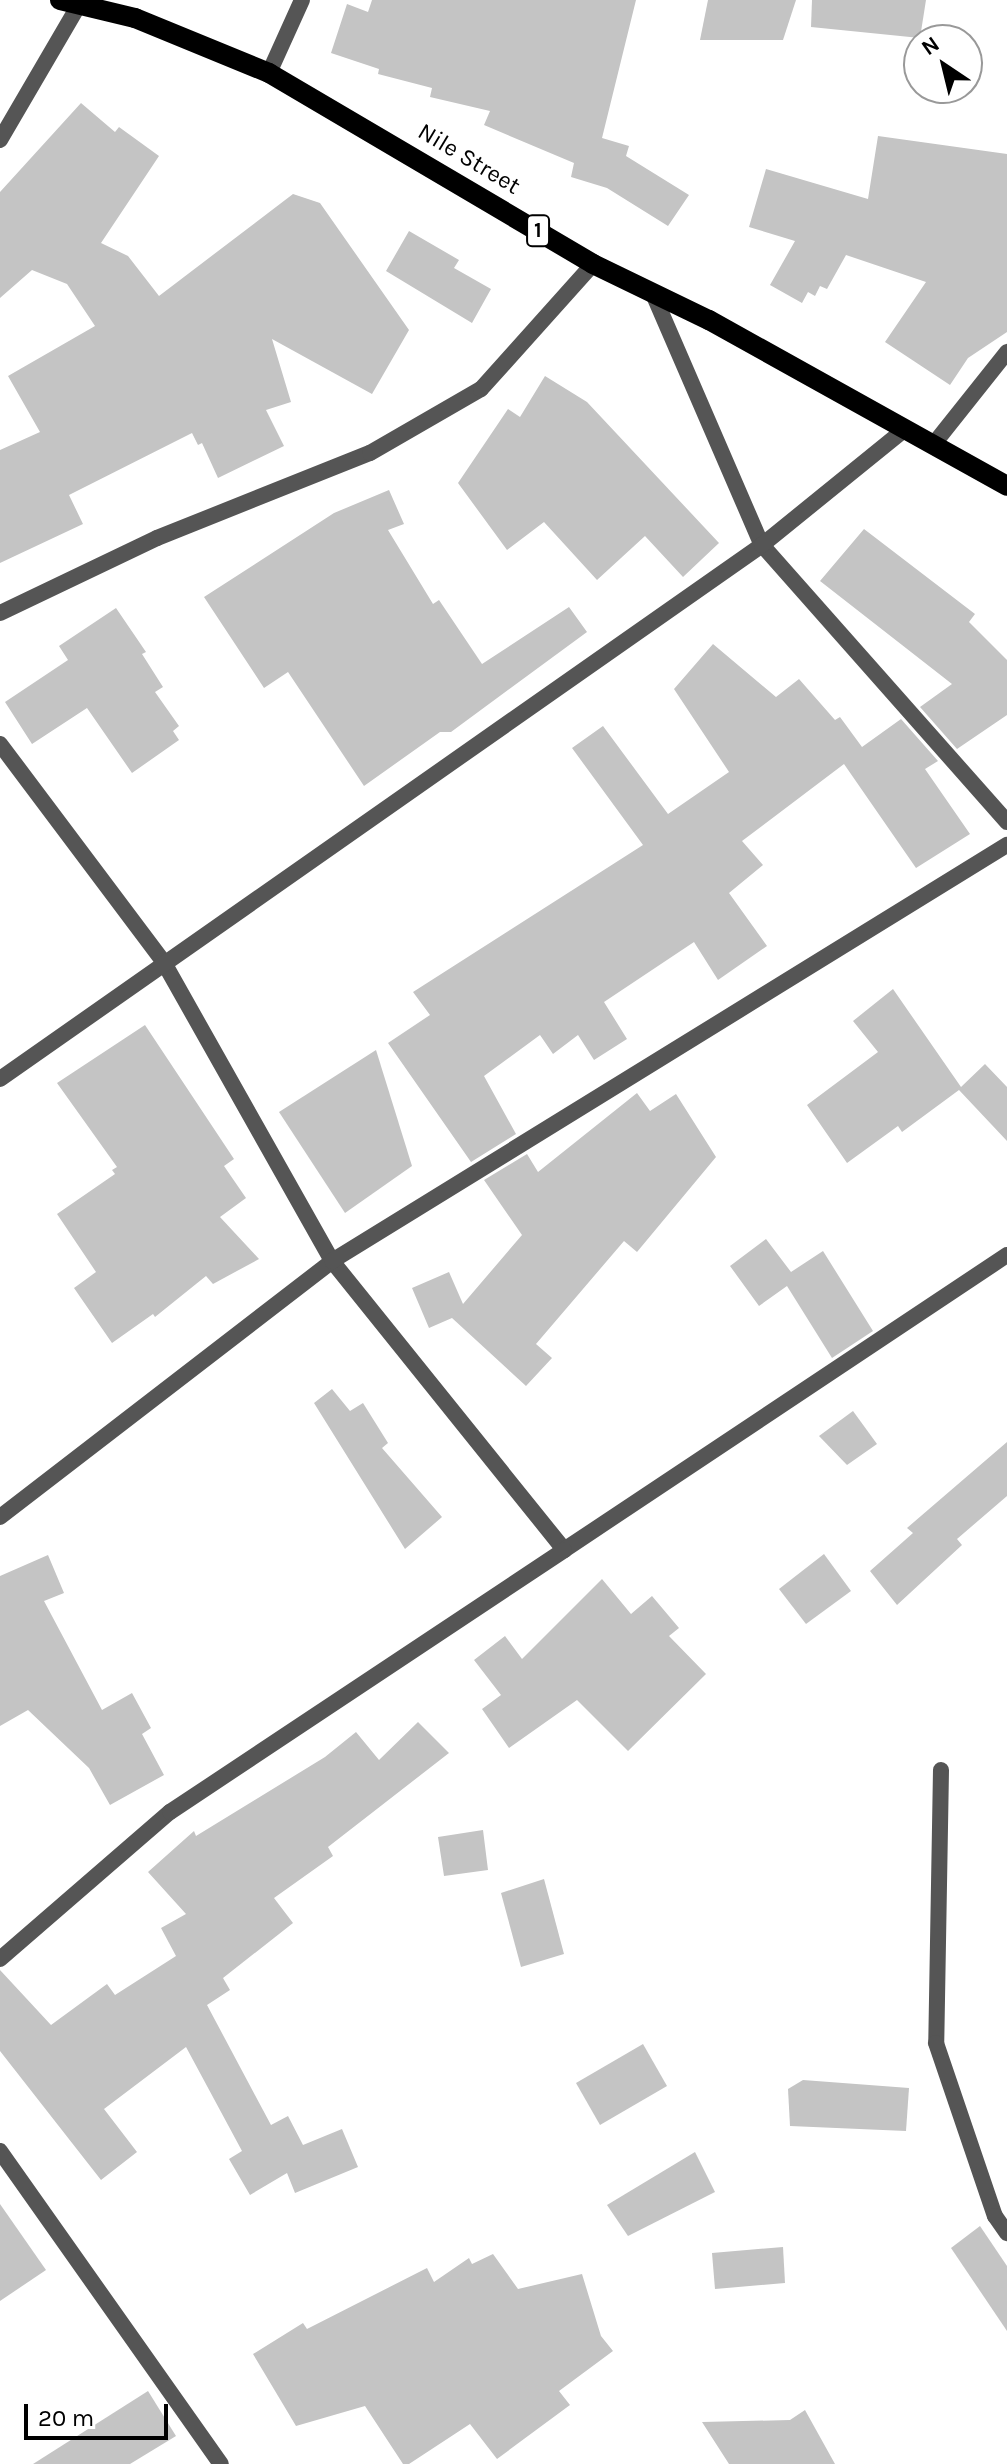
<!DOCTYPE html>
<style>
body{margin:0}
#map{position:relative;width:1007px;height:2464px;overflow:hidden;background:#fff;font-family:Karla,sans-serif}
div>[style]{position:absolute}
.building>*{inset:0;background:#c4c4c4}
.minor>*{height:16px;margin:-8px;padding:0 8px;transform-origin:8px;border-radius:8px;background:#555}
.primary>*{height:20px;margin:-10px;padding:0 10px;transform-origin:10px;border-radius:10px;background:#000}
span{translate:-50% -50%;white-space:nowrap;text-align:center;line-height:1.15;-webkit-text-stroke:6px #fff;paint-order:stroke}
.shield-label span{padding:2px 6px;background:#fff;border:2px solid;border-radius:6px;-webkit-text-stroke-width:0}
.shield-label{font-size:22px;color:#000;font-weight:700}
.street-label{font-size:24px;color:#000}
.north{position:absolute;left:903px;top:24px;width:80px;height:80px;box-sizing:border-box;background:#fff;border:2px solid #999;border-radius:50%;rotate:325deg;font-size:22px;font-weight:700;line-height:32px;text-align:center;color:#000}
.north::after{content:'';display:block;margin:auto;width:28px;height:36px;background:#000;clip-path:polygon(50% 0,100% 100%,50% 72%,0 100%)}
.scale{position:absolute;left:24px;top:2404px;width:144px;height:36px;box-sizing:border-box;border:4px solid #000;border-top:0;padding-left:10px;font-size:24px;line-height:28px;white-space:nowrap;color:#000;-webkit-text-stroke:6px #fff;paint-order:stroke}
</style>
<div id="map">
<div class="building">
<i style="clip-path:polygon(372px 0,636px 0,602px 138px,629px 146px,626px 156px,689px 195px,668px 226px,607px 188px,571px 177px,574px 163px,484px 125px,490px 111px,430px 97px,432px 88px,378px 74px,379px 69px,331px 53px,347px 4px,368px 12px)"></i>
<i style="clip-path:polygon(708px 0,796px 0,783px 40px,700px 40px)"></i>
<i style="clip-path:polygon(812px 0,926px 0,920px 38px,811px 27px)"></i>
<i style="clip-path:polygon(81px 103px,115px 132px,119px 127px,159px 156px,101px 243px,128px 256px,159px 296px,293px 194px,320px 203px,409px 330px,372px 394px,272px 339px,291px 402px,266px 410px,284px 446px,218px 478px,202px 443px,198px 445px,192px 433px,69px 495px,83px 524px,0 563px,0 450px,40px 432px,8px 376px,95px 326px,67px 284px,32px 270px,0 298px,0 192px)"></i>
<i style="clip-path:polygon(878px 136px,1007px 154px,1007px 332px,968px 358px,950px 385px,885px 342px,926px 282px,846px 255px,827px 289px,820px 286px,815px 296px,808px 292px,802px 303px,770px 285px,795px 241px,749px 227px,766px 169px,868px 199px)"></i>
<i style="clip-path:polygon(409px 231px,459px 260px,454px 268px,491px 289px,472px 323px,386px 271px)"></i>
<i style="clip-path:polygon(545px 376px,587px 402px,719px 543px,683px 577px,645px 536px,597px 580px,544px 522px,507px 550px,458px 483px,508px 409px,520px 417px)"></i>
<i style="clip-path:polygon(389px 490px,404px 524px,388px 530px,433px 604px,439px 600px,482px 664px,569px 607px,587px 632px,451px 732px,440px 732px,364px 786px,288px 672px,264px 688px,204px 597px,334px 513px)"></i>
<i style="clip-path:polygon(864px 529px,975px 614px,969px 622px,1007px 660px,1007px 715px,957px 749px,920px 707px,952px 684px,820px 581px)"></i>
<i style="clip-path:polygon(116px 608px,146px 652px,142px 654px,163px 687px,155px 692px,179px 726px,173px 731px,179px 740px,132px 773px,87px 708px,32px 744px,5px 702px,68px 660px,59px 646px)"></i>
<i style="clip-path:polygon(713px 644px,776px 697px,799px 679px,835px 720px,840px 717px,862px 747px,901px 719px,938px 761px,925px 769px,970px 834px,916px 868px,844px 764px,742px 841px,763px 865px,729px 893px,767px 946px,718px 980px,694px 942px,604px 1002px,627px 1039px,594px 1060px,578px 1035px,553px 1054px,540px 1035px,484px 1076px,516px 1134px,471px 1162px,388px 1043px,430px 1015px,413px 992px,643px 845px,572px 748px,603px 726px,668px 814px,729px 772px,674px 689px)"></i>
<i style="clip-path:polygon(893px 989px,961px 1087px,985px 1064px,1007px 1087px,1007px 1141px,959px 1090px,902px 1132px,898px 1126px,847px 1163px,807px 1105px,878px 1052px,853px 1021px)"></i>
<i style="clip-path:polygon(145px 1025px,234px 1159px,224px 1166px,246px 1198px,220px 1217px,259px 1259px,213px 1284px,206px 1276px,155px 1317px,153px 1314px,112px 1343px,74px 1288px,96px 1272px,57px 1214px,115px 1174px,112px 1170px,117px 1167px,57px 1083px)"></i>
<i style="clip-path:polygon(376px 1050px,412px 1166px,345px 1213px,279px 1112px)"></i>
<i style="clip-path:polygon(637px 1093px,650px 1111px,676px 1094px,716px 1157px,637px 1252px,624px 1241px,536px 1344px,552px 1358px,526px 1386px,452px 1318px,429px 1328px,412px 1288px,449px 1272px,463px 1304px,522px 1235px,484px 1180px,527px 1154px,538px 1172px)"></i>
<i style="clip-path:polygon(766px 1239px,791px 1272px,823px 1251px,873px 1331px,832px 1358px,787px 1286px,759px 1306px,730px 1266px)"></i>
<i style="clip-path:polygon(332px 1389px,350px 1411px,363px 1403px,388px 1443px,382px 1448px,442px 1517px,405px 1549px,314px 1403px)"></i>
<i style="clip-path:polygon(853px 1411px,877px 1444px,847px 1465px,819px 1436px)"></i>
<i style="clip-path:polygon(1007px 1442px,1007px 1496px,957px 1539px,962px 1545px,897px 1605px,870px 1571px,913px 1533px,907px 1528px)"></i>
<i style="clip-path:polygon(824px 1554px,851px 1591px,806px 1624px,779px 1589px)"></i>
<i style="clip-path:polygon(48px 1555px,64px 1593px,44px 1601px,102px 1710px,132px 1693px,151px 1728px,142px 1734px,164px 1775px,110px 1805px,89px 1768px,28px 1710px,0 1726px,0 1576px)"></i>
<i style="clip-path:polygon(602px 1579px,631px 1614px,652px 1596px,679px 1628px,669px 1636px,706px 1674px,628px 1751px,577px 1700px,509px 1748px,482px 1709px,501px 1695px,474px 1660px,505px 1636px,522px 1659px)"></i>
<i style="clip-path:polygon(418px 1722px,449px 1753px,328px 1847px,333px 1856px,274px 1898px,293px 1923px,223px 1978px,230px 1990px,207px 2005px,271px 2125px,288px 2116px,303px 2145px,342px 2129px,358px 2167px,295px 2193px,287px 2173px,250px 2195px,229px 2159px,242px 2151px,186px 2047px,104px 2109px,137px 2152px,101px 2180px,0 2051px,0 1970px,51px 2025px,107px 1984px,115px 1995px,176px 1956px,161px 1928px,186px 1914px,148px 1872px,194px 1831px,196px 1836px,325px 1757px,356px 1732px,379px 1760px)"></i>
<i style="clip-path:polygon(483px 1830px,488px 1870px,444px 1876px,438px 1837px)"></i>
<i style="clip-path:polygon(544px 1879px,564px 1954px,521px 1967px,501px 1893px)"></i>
<i style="clip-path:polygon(643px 2044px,667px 2086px,600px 2125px,576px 2083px)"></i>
<i style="clip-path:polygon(803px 2080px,909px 2088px,906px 2131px,790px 2126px,788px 2089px)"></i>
<i style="clip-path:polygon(695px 2152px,715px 2192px,628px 2236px,607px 2205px)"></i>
<i style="clip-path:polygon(0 2204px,46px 2270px,0 2301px)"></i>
<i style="clip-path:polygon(980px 2226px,1007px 2266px,1007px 2331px,951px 2248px)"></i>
<i style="clip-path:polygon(783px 2247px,785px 2283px,715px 2289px,712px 2253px)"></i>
<i style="clip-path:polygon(493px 2254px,518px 2289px,582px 2274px,601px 2336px,613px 2351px,559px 2391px,570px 2405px,497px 2459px,470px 2424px,409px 2464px,403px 2464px,365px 2406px,296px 2426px,253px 2354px,303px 2323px,307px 2329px,427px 2268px,434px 2282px,469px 2258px,472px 2264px)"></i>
<i style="clip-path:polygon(148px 2391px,176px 2436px,130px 2464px,33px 2464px)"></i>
<i style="clip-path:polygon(805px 2410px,835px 2464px,729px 2464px,702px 2422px,790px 2420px)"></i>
</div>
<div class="minor">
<i style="left:269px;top:73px;width:80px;rotate:-65.7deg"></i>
<i style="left:0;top:140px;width:156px;rotate:-59.7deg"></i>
<i style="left:654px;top:296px;width:271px;rotate:66.6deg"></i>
<i style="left:762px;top:545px;width:370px;rotate:48.5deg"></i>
<i style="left:933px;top:445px;width:119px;rotate:-51.5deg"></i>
<i style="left:0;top:613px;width:174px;rotate:-25.5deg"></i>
<i style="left:157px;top:538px;width:229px;rotate:-21.8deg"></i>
<i style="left:370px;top:453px;width:128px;rotate:-30deg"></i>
<i style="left:481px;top:389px;width:168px;rotate:-48.1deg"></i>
<i style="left:0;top:744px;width:271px;rotate:53.1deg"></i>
<i style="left:163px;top:961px;width:344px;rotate:60.6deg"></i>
<i style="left:332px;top:1261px;width:371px;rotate:51.2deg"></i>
<i style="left:564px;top:1550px;width:532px;rotate:-33.66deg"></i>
<i style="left:0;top:1079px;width:930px;rotate:-35.02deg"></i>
<i style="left:762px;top:545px;width:183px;rotate:-39deg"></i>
<i style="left:0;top:1517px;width:419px;rotate:-37.6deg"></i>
<i style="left:332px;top:1261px;width:793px;rotate:-31.65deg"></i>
<i style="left:941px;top:1770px;width:273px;rotate:91deg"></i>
<i style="left:936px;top:2043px;width:183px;rotate:71.2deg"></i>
<i style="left:995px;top:2216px;width:21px;rotate:55deg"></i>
<i style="left:0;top:1959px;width:225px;rotate:-40.9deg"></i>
<i style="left:170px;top:1812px;width:473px;rotate:-33.6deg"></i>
<i style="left:0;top:2151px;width:383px;rotate:54.8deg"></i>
</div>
<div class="primary">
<i style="left:60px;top:0;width:77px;rotate:13.5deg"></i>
<i style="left:135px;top:18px;width:145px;rotate:22.3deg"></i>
<i style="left:269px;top:73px;width:376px;rotate:30.5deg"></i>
<i style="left:593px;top:264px;width:129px;rotate:25.8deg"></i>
<i style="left:709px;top:320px;width:341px;rotate:29.1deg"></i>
</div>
<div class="shield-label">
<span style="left:538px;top:231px">1</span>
</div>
<div class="street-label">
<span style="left:469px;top:159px;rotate:31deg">Nile Street</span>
</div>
<div class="north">N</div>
<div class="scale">20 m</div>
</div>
